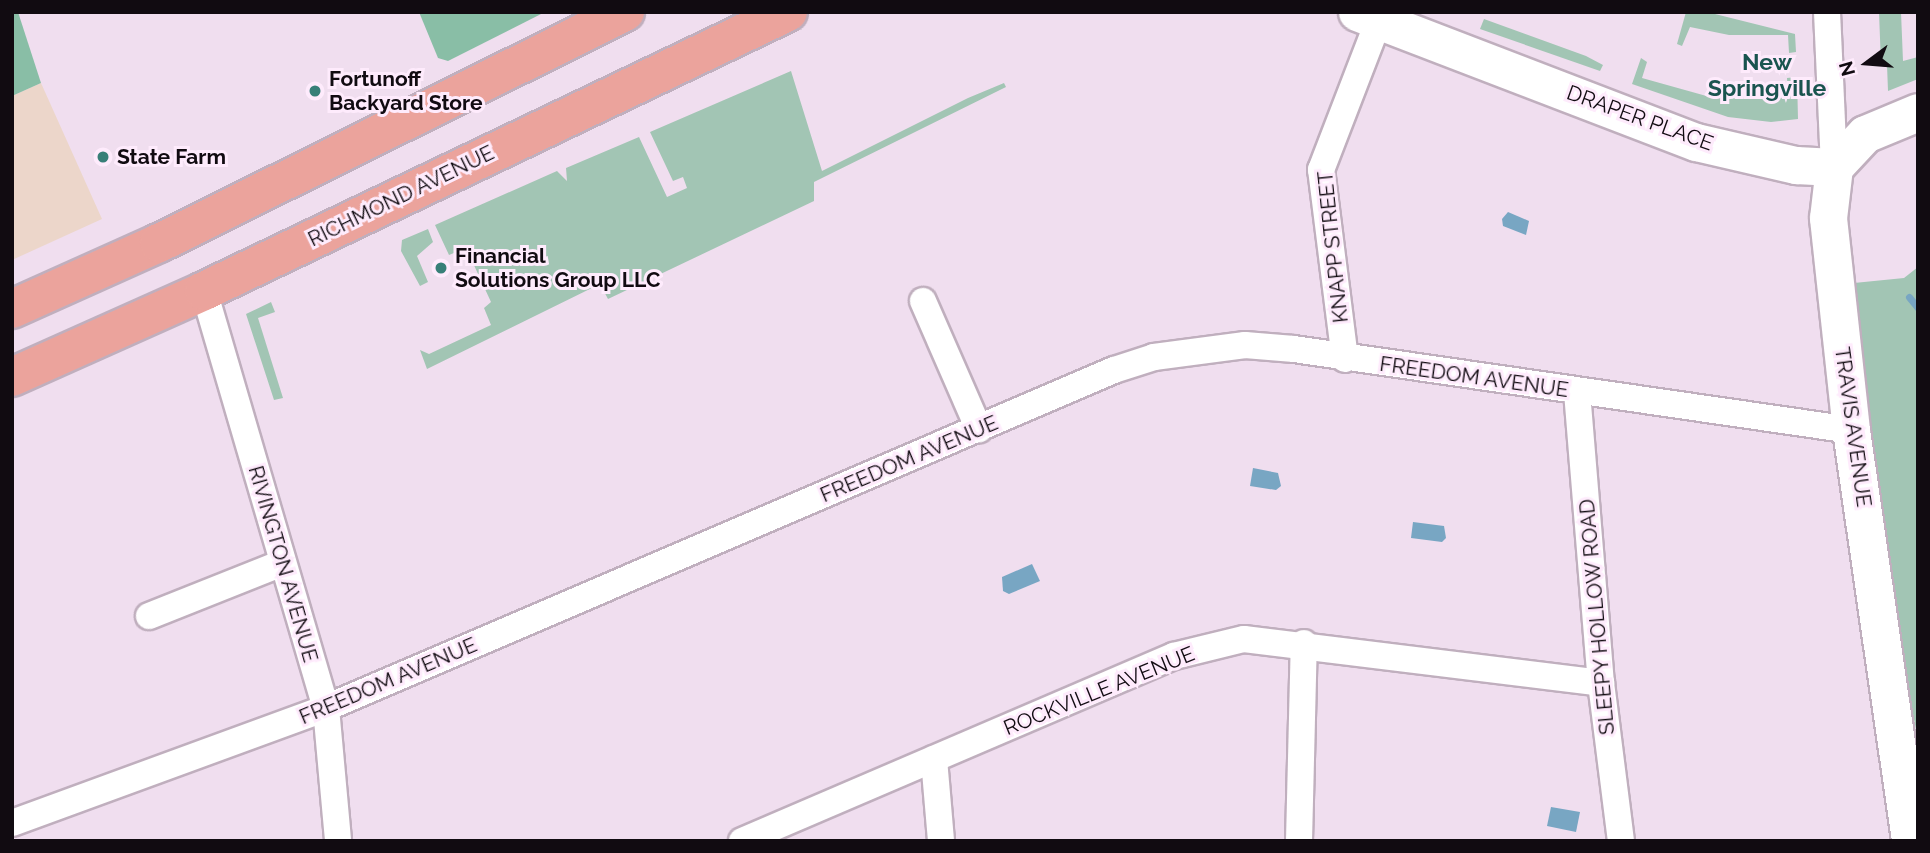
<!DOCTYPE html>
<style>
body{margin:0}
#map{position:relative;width:1930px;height:853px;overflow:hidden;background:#f0deef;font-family:Raleway,sans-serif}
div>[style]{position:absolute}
.commercial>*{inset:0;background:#ecd6ca}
.green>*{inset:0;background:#a2c5b4}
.forest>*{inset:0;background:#89bea6}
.water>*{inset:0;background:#78a6c3}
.stream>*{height:7px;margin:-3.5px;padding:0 3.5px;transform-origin:3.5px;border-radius:3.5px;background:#78a6c3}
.roads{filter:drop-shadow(2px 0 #c0afbe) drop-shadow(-2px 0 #c0afbe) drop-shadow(0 2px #c0afbe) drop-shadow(0 -2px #c0afbe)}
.street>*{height:26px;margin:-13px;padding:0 13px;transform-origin:13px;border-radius:13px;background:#fff}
.secondary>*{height:37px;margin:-18.5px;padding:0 18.5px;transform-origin:18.5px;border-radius:18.5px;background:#fff}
.primary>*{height:38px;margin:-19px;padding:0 19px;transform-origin:19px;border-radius:19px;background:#eba39c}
.dots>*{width:19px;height:19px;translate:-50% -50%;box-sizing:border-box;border:4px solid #feebfc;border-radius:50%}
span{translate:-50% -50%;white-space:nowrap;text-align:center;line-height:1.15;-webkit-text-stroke:6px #feebfc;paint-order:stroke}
.poi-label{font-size:21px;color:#110b11;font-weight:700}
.left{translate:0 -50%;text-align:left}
.street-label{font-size:21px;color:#110b11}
.neighbourhood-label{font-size:23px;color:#1a544f;font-weight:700}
.frame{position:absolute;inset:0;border:14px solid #110b11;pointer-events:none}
.north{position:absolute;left:1832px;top:28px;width:70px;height:70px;-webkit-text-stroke:5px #feebfc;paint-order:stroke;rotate:254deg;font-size:19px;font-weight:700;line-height:28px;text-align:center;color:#110b11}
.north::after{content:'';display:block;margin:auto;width:24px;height:32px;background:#110b11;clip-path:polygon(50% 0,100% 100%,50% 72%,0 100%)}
</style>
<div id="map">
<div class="commercial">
<i style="clip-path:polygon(41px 83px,102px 219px,12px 260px,12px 96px)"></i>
</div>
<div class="green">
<i style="clip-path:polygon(1686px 12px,1707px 12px,1795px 34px,1796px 52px,1789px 53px,1788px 35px,1729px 35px,1690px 27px,1682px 46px,1677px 44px)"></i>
<i style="clip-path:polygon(1879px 12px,1901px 12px,1903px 61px,1918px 57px,1918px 79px,1888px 91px,1887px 65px,1881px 65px)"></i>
<i style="clip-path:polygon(1484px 19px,1586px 56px,1603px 65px,1600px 71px,1480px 29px)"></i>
<i style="clip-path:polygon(1641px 58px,1647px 62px,1642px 78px,1710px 97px,1788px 98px,1787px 78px,1797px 77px,1798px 119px,1771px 122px,1728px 117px,1632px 84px)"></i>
<i style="clip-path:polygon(791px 71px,822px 171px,968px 98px,1004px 83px,1006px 87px,814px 182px,814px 201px,608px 299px,600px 284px,427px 369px,420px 350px,429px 354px,491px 325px,484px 308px,491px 302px,466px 248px,449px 255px,435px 225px,557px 171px,567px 181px,566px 168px,639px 137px,667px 197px,687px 188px,683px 177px,673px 181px,650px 132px)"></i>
<i style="clip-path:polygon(428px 229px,433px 242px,417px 256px,428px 282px,420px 286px,401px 251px,402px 240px)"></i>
<i style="clip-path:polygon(1918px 267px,1918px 740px,1879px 537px,1851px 297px,1854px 283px,1904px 278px)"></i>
<i style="clip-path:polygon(271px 302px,275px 312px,258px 318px,283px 398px,274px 400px,246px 314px)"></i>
</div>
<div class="forest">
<i style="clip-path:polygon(12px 12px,18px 12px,41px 83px,12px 96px)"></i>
<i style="clip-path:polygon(419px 12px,545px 12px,448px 61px,438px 58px)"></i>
</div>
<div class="water">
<i style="clip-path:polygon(1508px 212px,1529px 221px,1526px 235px,1503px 226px,1502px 219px)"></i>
<i style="clip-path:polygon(1253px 468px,1278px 473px,1281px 486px,1276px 490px,1250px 486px)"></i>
<i style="clip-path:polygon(1413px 522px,1444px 526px,1446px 538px,1442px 542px,1411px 538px)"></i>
<i style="clip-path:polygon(1032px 564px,1040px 581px,1009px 594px,1003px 591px,1002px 577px)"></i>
<i style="clip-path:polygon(1551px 807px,1580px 812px,1576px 832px,1547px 826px)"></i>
</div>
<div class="stream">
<i style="left:1909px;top:297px;width:14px;rotate:51deg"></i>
</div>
<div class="roads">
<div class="street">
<i style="left:1827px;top:12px;width:155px;rotate:87.4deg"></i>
<i style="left:204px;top:291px;width:434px;rotate:73.7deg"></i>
<i style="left:326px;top:708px;width:134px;rotate:84.8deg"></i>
<i style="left:923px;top:301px;width:140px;rotate:66.4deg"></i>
<i style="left:1345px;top:359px;width:191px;rotate:-97.2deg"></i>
<i style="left:1321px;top:170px;width:161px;rotate:-68.9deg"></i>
<i style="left:1577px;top:392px;width:292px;rotate:85.3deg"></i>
<i style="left:1601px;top:683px;width:159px;rotate:82.8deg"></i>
<i style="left:149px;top:616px;width:143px;rotate:-21.7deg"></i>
<i style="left:934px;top:759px;width:82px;rotate:85.1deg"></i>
<i style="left:12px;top:823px;width:334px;rotate:-20.1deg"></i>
<i style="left:326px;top:708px;width:857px;rotate:-23.22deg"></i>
<i style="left:1114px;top:370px;width:42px;rotate:-18deg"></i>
<i style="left:1154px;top:357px;width:92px;rotate:-7.5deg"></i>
<i style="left:1245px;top:345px;width:49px;rotate:4.7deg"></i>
<i style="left:1294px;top:349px;width:563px;rotate:8.27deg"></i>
<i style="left:742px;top:841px;width:470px;rotate:-23.2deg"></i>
<i style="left:1174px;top:656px;width:72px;rotate:-13.7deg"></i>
<i style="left:1244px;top:639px;width:360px;rotate:7deg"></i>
<i style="left:1299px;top:841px;width:198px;rotate:-88.6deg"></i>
</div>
<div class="secondary">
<i style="left:1357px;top:12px;width:363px;rotate:21deg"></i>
<i style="left:1696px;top:142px;width:103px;rotate:13deg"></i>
<i style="left:1796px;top:165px;width:38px;rotate:3deg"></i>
<i style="left:1834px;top:167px;width:45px;rotate:-46.8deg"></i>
<i style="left:1865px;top:134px;width:57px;rotate:-22.5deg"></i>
<i style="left:1834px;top:167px;width:51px;rotate:96.7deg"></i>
<i style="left:1828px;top:218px;width:213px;rotate:83.8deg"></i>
<i style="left:1851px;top:430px;width:415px;rotate:81.8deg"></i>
</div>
<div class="primary">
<i style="left:12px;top:309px;width:161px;rotate:-24.2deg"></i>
<i style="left:159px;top:243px;width:520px;rotate:-26.37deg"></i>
<i style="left:12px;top:377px;width:210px;rotate:-24.1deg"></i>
<i style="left:204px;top:291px;width:647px;rotate:-25.54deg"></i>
</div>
</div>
<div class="dots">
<i style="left:315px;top:91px;background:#387f78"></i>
<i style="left:103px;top:157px;background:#387f78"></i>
<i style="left:441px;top:268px;background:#387f78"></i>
</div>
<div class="poi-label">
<span class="left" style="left:329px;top:91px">Fortunoff<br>Backyard Store</span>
<span class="left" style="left:117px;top:157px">State Farm</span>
<span class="left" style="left:455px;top:268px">Financial<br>Solutions Group LLC</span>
</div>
<div class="street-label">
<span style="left:1640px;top:118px;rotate:20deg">DRAPER PLACE</span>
<span style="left:401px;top:196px;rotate:-26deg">RICHMOND AVENUE</span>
<span style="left:1333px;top:247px;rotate:-96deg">KNAPP STREET</span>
<span style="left:1474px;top:377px;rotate:8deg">FREEDOM AVENUE</span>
<span style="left:1853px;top:427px;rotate:82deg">TRAVIS AVENUE</span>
<span style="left:909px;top:459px;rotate:-23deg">FREEDOM AVENUE</span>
<span style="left:283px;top:564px;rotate:74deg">RIVINGTON AVENUE</span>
<span style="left:1597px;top:617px;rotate:-95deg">SLEEPY HOLLOW ROAD</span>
<span style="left:388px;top:681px;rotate:-23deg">FREEDOM AVENUE</span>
<span style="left:1099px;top:691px;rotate:-22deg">ROCKVILLE AVENUE</span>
</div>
<div class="neighbourhood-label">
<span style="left:1767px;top:75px">New<br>Springville</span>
</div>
<div class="frame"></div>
<div class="north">N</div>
</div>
